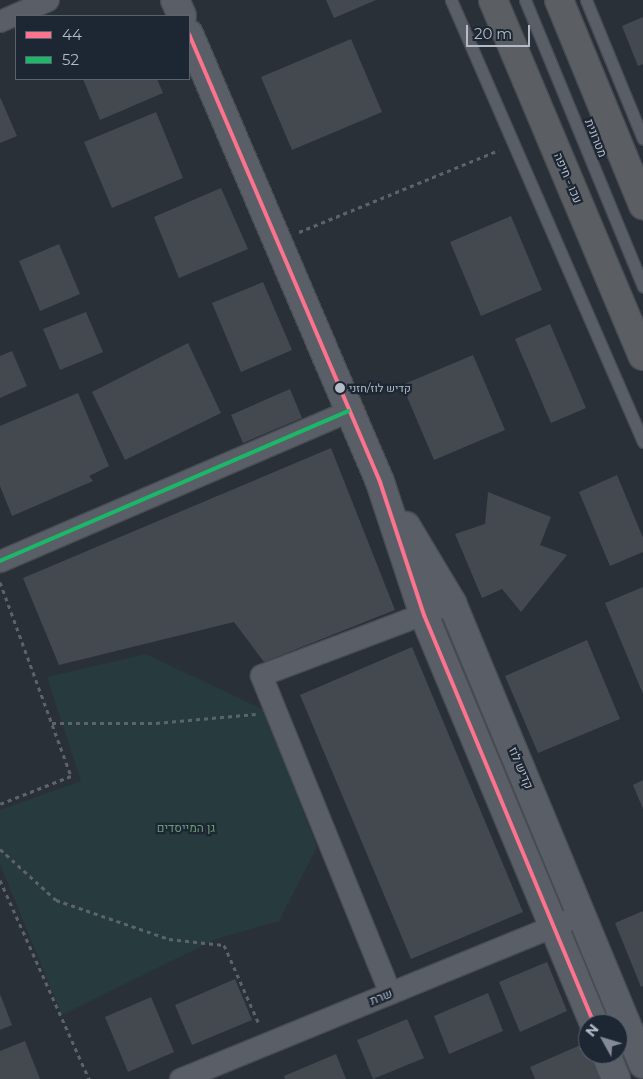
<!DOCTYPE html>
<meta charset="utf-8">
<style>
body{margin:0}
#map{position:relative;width:643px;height:1079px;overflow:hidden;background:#2a3038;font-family:Montserrat,Heebo,sans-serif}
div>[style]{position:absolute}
.green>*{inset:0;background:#273a3e}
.building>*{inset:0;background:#444950}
.path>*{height:3px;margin-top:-1.5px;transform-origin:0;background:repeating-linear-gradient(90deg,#5d636a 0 4px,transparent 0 8px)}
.roads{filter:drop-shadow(1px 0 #484c53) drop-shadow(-1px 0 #484c53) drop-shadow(0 1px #484c53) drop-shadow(0 -1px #484c53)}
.service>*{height:11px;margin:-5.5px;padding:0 5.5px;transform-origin:5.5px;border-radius:5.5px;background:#5a5e66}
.minor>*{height:21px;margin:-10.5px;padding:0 10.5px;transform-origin:10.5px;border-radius:10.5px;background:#5a5e66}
.tertiary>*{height:28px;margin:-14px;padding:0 14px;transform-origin:14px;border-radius:14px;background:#5a5e66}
.trunk>*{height:28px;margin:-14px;padding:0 14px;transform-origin:14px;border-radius:14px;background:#5b5f64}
.bus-1>*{height:4px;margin:-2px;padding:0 2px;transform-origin:2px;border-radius:2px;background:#fc738d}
.bus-2>*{height:4px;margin:-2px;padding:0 2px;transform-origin:2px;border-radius:2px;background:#1ab867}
.dots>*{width:14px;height:14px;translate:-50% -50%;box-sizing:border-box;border:2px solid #1d2633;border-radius:50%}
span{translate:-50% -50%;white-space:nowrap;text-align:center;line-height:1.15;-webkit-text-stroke:4.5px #1d2633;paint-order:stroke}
.bus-label{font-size:11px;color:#b4bcc9}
.left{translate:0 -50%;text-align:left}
.street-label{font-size:12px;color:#b4bcc9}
.park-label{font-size:12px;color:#6b9a76}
.legend{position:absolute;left:15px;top:15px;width:175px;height:65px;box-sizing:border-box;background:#1d2633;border:1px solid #59626f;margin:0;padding:6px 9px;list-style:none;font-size:15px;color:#b4bcc9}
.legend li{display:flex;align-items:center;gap:10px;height:25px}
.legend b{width:25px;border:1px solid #59626f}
.north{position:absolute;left:578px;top:1014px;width:50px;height:50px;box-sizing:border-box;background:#1d2633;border:1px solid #59626f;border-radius:50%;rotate:309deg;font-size:14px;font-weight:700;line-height:20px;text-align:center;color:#b4bcc9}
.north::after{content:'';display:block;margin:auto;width:18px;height:22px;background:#848b96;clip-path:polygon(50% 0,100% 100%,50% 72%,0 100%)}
.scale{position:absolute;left:466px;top:25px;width:64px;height:22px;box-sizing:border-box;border:2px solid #b4bcc9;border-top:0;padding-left:6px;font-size:15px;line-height:18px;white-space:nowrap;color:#b4bcc9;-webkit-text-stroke:4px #1d2633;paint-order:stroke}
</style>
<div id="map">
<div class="green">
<i style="clip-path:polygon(146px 654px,264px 710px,317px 847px,279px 921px,216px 939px,62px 1015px,0 864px,0 810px,81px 781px,47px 677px)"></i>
</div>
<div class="building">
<i style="clip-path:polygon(326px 0,376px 0,334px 18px)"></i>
<i style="clip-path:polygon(643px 17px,643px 64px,638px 66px,622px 26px)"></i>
<i style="clip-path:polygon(351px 39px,382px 112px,292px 150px,261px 77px)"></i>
<i style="clip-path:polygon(83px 79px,157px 79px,163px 93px,100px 120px)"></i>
<i style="clip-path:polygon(0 97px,17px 136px,0 143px)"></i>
<i style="clip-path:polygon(156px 112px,183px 178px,112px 208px,84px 142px)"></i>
<i style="clip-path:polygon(221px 188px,248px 249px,179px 278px,154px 217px)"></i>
<i style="clip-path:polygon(511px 216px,542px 290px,481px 316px,450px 242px)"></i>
<i style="clip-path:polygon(59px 244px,80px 294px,40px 311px,19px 261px)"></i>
<i style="clip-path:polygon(263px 282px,292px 350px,241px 372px,212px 303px)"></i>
<i style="clip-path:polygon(86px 312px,103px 352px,60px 370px,43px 329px)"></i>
<i style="clip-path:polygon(550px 324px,586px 408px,551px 423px,515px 339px)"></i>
<i style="clip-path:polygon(188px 343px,221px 413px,125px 460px,92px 392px)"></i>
<i style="clip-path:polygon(12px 351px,27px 386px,0 398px,0 356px)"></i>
<i style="clip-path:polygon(473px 355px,505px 430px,434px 460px,402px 385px)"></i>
<i style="clip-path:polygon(290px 389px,302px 418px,243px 443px,231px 415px)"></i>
<i style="clip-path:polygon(78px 393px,109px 466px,89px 476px,93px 481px,12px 516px,0 486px,0 426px)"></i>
<i style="clip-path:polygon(331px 448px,395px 610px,264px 662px,234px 622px,59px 665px,23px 578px)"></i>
<i style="clip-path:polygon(617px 475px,643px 538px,643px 552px,610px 566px,579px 492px)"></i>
<i style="clip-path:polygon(488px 492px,551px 517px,540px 545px,567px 555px,521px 612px,502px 589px,482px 598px,455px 534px,485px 524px)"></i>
<i style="clip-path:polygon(643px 587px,643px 694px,605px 603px)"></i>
<i style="clip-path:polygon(587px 640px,620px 719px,538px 753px,505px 676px)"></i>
<i style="clip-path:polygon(412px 647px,523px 912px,411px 959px,300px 695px)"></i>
<i style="clip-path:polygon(643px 780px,643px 809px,633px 785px)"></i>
<i style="clip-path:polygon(643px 911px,643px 986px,641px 987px,615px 923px)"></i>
<i style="clip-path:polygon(547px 962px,567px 1011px,520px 1032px,499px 982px)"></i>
<i style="clip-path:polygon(235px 979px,252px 1020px,192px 1045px,175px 1005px)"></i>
<i style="clip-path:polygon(488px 993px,503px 1031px,449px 1054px,434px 1016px)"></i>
<i style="clip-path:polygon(0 994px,12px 1025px,0 1030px)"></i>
<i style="clip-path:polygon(151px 997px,174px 1052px,128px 1072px,105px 1017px)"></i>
<i style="clip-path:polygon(407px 1019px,424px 1058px,373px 1079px,357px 1040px)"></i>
<i style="clip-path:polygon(25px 1041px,40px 1079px,0 1079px,0 1051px)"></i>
<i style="clip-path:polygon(585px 1043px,600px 1079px,535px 1079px,530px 1067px)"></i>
<i style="clip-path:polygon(336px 1054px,346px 1079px,285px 1079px,284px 1076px)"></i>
</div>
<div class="path">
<i style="left:299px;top:232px;width:216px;rotate:-22.3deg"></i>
<i style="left:0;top:582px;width:207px;rotate:69.9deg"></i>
<i style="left:71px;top:776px;width:76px;rotate:158.5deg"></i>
<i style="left:52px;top:723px;width:104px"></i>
<i style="left:156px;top:723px;width:100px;rotate:-5.1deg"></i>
<i style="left:0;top:849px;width:76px;rotate:42.3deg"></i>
<i style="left:56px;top:900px;width:120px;rotate:19deg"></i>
<i style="left:169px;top:939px;width:55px;rotate:6.2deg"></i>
<i style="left:224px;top:945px;width:86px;rotate:66.1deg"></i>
<i style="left:0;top:880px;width:218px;rotate:65.9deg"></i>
</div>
<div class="roads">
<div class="service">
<i style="left:451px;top:0;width:482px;rotate:66.5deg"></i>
<i style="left:525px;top:0;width:310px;rotate:67.6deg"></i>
<i style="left:586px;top:0;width:150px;rotate:67.7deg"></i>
</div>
<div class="minor">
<i style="left:0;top:21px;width:52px;rotate:-23.6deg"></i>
<i style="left:0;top:561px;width:379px;rotate:-23.3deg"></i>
<i style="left:390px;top:993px;width:343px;rotate:-112.1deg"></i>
<i style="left:261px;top:675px;width:204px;rotate:-20.7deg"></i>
<i style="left:180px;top:1079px;width:435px;rotate:-22.3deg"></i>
</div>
<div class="tertiary">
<i style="left:175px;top:0;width:17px;rotate:66deg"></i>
<i style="left:189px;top:34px;width:487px;rotate:66.9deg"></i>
<i style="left:380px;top:482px;width:140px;rotate:71.7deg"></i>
<i style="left:424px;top:615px;width:443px;rotate:67.4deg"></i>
<i style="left:406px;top:526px;width:90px;rotate:59.1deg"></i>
<i style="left:452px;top:603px;width:499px;rotate:67.5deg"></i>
<i style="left:606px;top:1054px;width:27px;rotate:68deg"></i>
</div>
<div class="trunk">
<i style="left:493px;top:0;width:386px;rotate:67.2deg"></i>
<i style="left:559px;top:0;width:222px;rotate:67.7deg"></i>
</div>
</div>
<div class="bus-1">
<i style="left:189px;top:34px;width:487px;rotate:66.9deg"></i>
<i style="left:380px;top:482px;width:140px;rotate:71.7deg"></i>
<i style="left:424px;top:615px;width:443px;rotate:67.4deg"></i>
</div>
<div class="bus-2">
<i style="left:0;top:561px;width:379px;rotate:-23.3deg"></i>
</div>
<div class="dots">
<i style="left:340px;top:388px;background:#b4bcc9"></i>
</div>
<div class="bus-label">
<span class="left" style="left:349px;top:388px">קדיש לוז/חזני</span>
</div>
<div class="street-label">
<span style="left:596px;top:138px;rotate:68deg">מטרונית</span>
<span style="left:568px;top:178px;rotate:67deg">עכו - חיפה</span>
<span style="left:521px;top:768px;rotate:67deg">קדיש לוז</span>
<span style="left:381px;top:997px;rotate:-22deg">שרת</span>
</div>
<div class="park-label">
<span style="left:186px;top:828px">גן המייסדים</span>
</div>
<ul class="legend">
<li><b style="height:6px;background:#fc738d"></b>44</li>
<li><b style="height:6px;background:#1ab867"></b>52</li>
</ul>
<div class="north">N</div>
<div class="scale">20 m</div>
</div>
